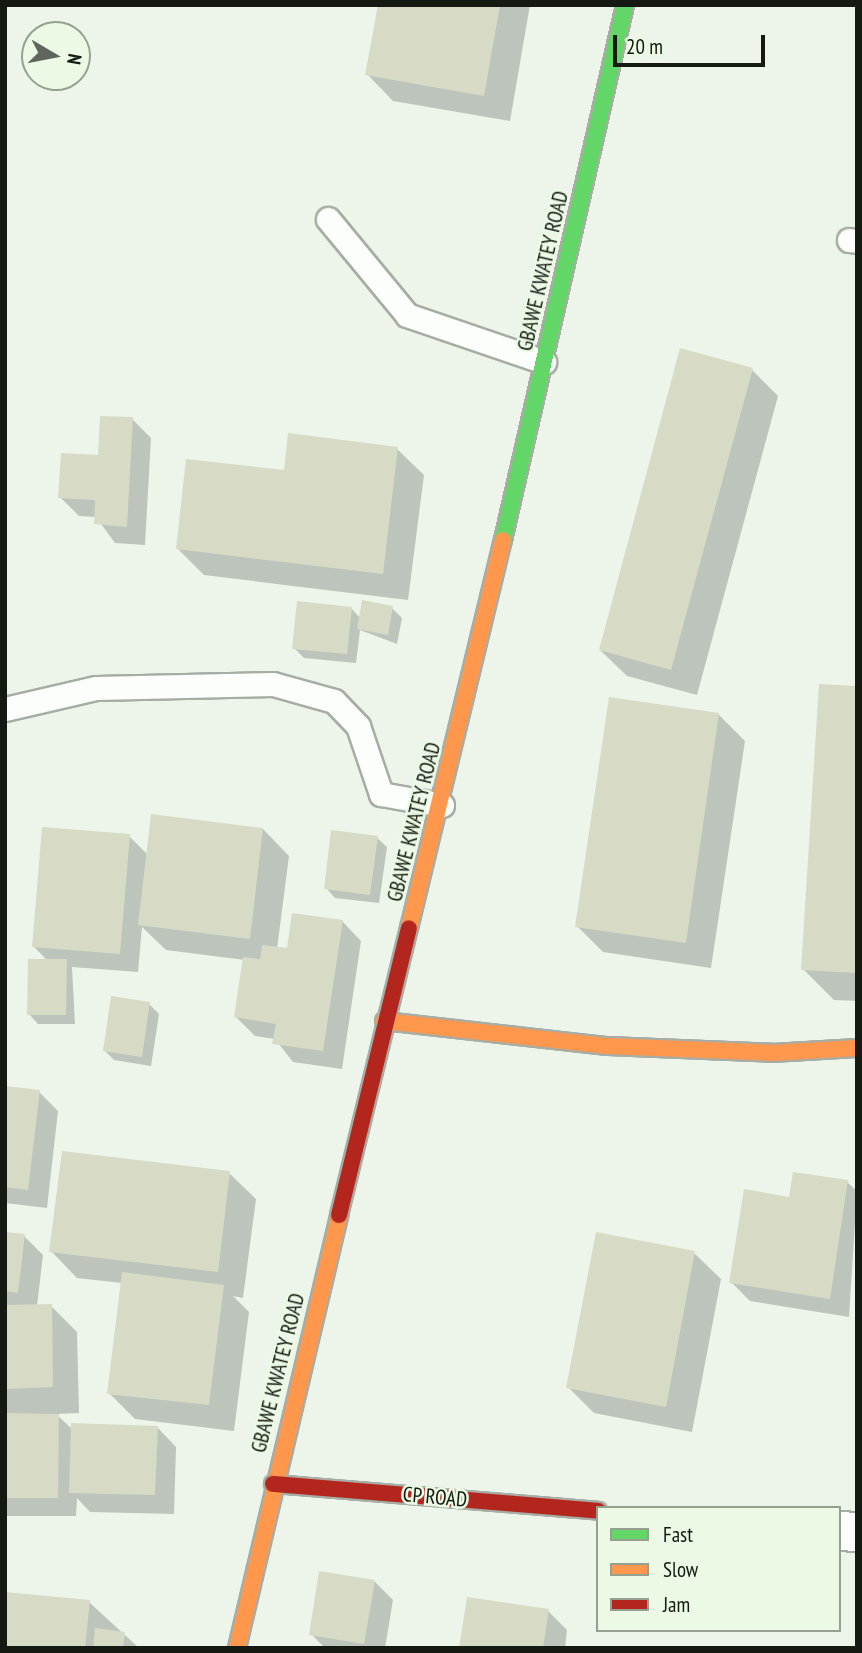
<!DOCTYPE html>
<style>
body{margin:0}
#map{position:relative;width:862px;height:1653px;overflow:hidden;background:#edf5ea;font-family:"PT Sans Narrow",sans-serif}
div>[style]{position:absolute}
.shadow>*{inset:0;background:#0003}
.building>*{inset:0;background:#d7dbc6}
.roads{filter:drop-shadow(2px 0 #a7ada4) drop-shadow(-2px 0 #a7ada4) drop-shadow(0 2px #a7ada4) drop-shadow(0 -2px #a7ada4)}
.lane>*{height:23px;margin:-11.5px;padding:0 11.5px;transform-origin:11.5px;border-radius:11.5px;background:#fcfefc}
.street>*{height:38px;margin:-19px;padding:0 19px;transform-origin:19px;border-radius:19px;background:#fcfefc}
.fast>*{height:16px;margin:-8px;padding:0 8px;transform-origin:8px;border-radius:8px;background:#63d668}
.slow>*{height:16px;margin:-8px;padding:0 8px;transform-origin:8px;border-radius:8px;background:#ff974d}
.jam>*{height:16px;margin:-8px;padding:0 8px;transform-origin:8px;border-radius:8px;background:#b3261e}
span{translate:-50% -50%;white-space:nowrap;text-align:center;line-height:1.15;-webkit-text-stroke:5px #ecfae5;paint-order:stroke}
.street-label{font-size:21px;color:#141912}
.frame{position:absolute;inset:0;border:7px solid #141912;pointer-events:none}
.legend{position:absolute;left:596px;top:1506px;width:245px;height:126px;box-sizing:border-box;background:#ecfae5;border:2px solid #96a091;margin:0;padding:9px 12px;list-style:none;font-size:21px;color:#141912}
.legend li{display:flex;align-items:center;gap:14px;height:35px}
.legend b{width:35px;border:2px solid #96a091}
.north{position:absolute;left:21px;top:21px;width:70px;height:70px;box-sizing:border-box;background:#ecfae5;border:2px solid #96a091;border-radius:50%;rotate:100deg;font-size:19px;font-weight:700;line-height:28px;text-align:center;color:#141912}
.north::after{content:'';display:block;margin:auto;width:24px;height:32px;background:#60665e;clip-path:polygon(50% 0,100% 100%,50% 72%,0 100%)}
.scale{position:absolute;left:613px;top:35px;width:152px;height:32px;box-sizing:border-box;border:4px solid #141912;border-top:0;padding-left:9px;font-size:21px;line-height:24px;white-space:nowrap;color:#141912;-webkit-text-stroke:5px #ecfae5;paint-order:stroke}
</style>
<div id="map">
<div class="shadow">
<i style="clip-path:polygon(379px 5px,530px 5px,510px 121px,393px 101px,367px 74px)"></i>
<i style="clip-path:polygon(752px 370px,778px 396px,697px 695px,627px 676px,600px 650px)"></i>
<i style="clip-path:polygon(132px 419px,151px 438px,145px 545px,115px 543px,96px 517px,79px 516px,60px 497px)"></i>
<i style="clip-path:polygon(397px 449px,424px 475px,408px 600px,204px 575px,177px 548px,285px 472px)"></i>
<i style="clip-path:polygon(351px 608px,360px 618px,392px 608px,402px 618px,397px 644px,360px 630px,356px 663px,304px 658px,294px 648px)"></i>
<i style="clip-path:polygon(857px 688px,857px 1001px,834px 1000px,803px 969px)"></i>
<i style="clip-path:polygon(718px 714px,745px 741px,711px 968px,603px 952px,577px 926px)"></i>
<i style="clip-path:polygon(263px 829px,289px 856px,277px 949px,288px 950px,342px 921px,361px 941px,342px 1069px,293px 1062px,275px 1039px,255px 1036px,236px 1017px,245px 960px,166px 950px,142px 927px,138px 972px,72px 967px,75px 1024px,38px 1024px,29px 1014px,48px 961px,34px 947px,129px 836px,148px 855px)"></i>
<i style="clip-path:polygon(377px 838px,387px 847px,379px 903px,335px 898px,326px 888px)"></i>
<i style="clip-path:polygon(149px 1004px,159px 1014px,151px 1066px,114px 1060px,104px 1050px)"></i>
<i style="clip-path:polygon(5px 1088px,39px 1092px,58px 1111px,47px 1208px,5px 1203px)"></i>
<i style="clip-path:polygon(229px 1173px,256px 1199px,243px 1298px,233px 1296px,249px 1312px,234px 1431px,135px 1419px,109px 1393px,122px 1283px,77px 1278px,51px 1251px)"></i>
<i style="clip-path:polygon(847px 1182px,857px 1191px,849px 1317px,750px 1301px,731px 1282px,790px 1199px)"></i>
<i style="clip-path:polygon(5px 1233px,24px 1236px,43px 1255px,37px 1306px,51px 1306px,77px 1332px,79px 1413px,56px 1414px,73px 1430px,157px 1427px,176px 1447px,174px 1514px,90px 1512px,77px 1498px,76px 1516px,5px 1516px)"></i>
<i style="clip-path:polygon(694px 1253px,721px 1279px,692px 1432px,594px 1413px,568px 1387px)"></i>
<i style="clip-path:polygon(374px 1581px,393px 1600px,385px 1648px,325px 1648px,311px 1634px)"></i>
<i style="clip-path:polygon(89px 1602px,139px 1648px,5px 1648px)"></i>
<i style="clip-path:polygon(548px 1611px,567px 1630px,565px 1648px,460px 1648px)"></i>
</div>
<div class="building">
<i style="clip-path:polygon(378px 5px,500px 5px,484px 96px,365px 75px)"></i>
<i style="clip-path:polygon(680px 348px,753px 368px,671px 670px,599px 650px)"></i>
<i style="clip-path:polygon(100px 416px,133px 417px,127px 527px,94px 524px,95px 500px,58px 498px,61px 453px,98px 455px)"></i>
<i style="clip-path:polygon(288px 433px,398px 447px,383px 574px,176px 549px,186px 459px,284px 470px)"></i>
<i style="clip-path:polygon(362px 600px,393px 606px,388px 635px,357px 629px)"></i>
<i style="clip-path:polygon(297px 601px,352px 607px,347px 654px,292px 649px)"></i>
<i style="clip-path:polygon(819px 684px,857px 686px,857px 973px,801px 970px)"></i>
<i style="clip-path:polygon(609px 697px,719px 713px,686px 943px,575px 927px)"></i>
<i style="clip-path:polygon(151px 814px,263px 828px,250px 939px,138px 925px)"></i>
<i style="clip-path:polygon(42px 827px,130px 834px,120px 954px,32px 947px)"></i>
<i style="clip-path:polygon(331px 830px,378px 836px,370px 895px,324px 889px)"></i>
<i style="clip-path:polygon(292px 913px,343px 920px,323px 1051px,272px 1044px,276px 1024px,234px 1017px,243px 957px,260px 959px,262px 945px,287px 948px)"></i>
<i style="clip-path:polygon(28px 959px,67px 959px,66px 1015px,27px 1015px)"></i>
<i style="clip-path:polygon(111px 996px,150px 1002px,142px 1057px,103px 1051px)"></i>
<i style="clip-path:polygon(5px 1086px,40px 1090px,28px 1190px,5px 1187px)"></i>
<i style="clip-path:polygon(62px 1151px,230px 1171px,218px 1272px,49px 1252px)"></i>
<i style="clip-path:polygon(793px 1172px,848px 1180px,830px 1299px,729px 1283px,744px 1189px,789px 1197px)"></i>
<i style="clip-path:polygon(5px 1232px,25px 1234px,18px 1293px,5px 1291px)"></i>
<i style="clip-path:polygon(596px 1232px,695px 1251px,666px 1407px,566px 1388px)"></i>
<i style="clip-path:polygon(122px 1272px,224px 1285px,209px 1405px,107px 1394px)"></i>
<i style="clip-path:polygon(52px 1304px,53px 1387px,5px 1389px,5px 1305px)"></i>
<i style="clip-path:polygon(5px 1413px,59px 1414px,58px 1498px,5px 1498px)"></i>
<i style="clip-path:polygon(71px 1423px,158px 1426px,155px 1495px,69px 1493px)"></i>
<i style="clip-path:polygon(319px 1571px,375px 1580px,364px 1644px,309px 1635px)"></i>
<i style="clip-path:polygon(5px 1592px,90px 1600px,85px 1648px,5px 1648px)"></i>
<i style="clip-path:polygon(467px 1597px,549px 1609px,543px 1648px,459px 1648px)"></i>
<i style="clip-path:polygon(95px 1628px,125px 1632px,123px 1648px,93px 1648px)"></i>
</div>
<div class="roads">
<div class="lane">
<i style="left:328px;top:219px;width:124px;rotate:50.5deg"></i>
<i style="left:407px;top:315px;width:145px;rotate:18.9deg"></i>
<i style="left:849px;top:240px;width:8px;rotate:7deg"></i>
<i style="left:5px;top:709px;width:93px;rotate:-13deg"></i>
<i style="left:96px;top:688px;width:177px;rotate:-1.3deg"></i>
<i style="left:273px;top:684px;width:63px;rotate:15.6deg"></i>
<i style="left:334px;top:701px;width:35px;rotate:46deg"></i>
<i style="left:358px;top:726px;width:72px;rotate:71.3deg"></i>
<i style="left:381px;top:794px;width:62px;rotate:10.2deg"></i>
</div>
<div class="street">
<i style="left:839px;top:1531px;width:18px;rotate:3deg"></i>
</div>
<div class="fast">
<i style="left:503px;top:540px;width:549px;rotate:-77.15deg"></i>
</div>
<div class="slow">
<i style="left:409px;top:928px;width:399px;rotate:-76.4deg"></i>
<i style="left:384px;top:1021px;width:225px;rotate:6.4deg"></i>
<i style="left:608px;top:1046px;width:164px;rotate:2.4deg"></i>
<i style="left:772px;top:1053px;width:85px;rotate:-3.4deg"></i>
<i style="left:237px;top:1648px;width:445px;rotate:-76.7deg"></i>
</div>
<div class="jam">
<i style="left:339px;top:1215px;width:295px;rotate:-76.3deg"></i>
<i style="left:273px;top:1484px;width:326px;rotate:4.7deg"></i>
</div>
</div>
<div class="street-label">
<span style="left:543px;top:271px;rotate:-77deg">GBAWE KWATEY ROAD</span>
<span style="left:414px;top:822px;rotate:-76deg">GBAWE KWATEY ROAD</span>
<span style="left:278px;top:1373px;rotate:-76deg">GBAWE KWATEY ROAD</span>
<span style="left:435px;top:1497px;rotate:5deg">CP ROAD</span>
</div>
<div class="frame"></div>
<ul class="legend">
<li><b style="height:9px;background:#63d668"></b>Fast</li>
<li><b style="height:9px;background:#ff974d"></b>Slow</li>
<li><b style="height:9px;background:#b3261e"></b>Jam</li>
</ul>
<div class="north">N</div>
<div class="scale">20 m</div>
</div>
